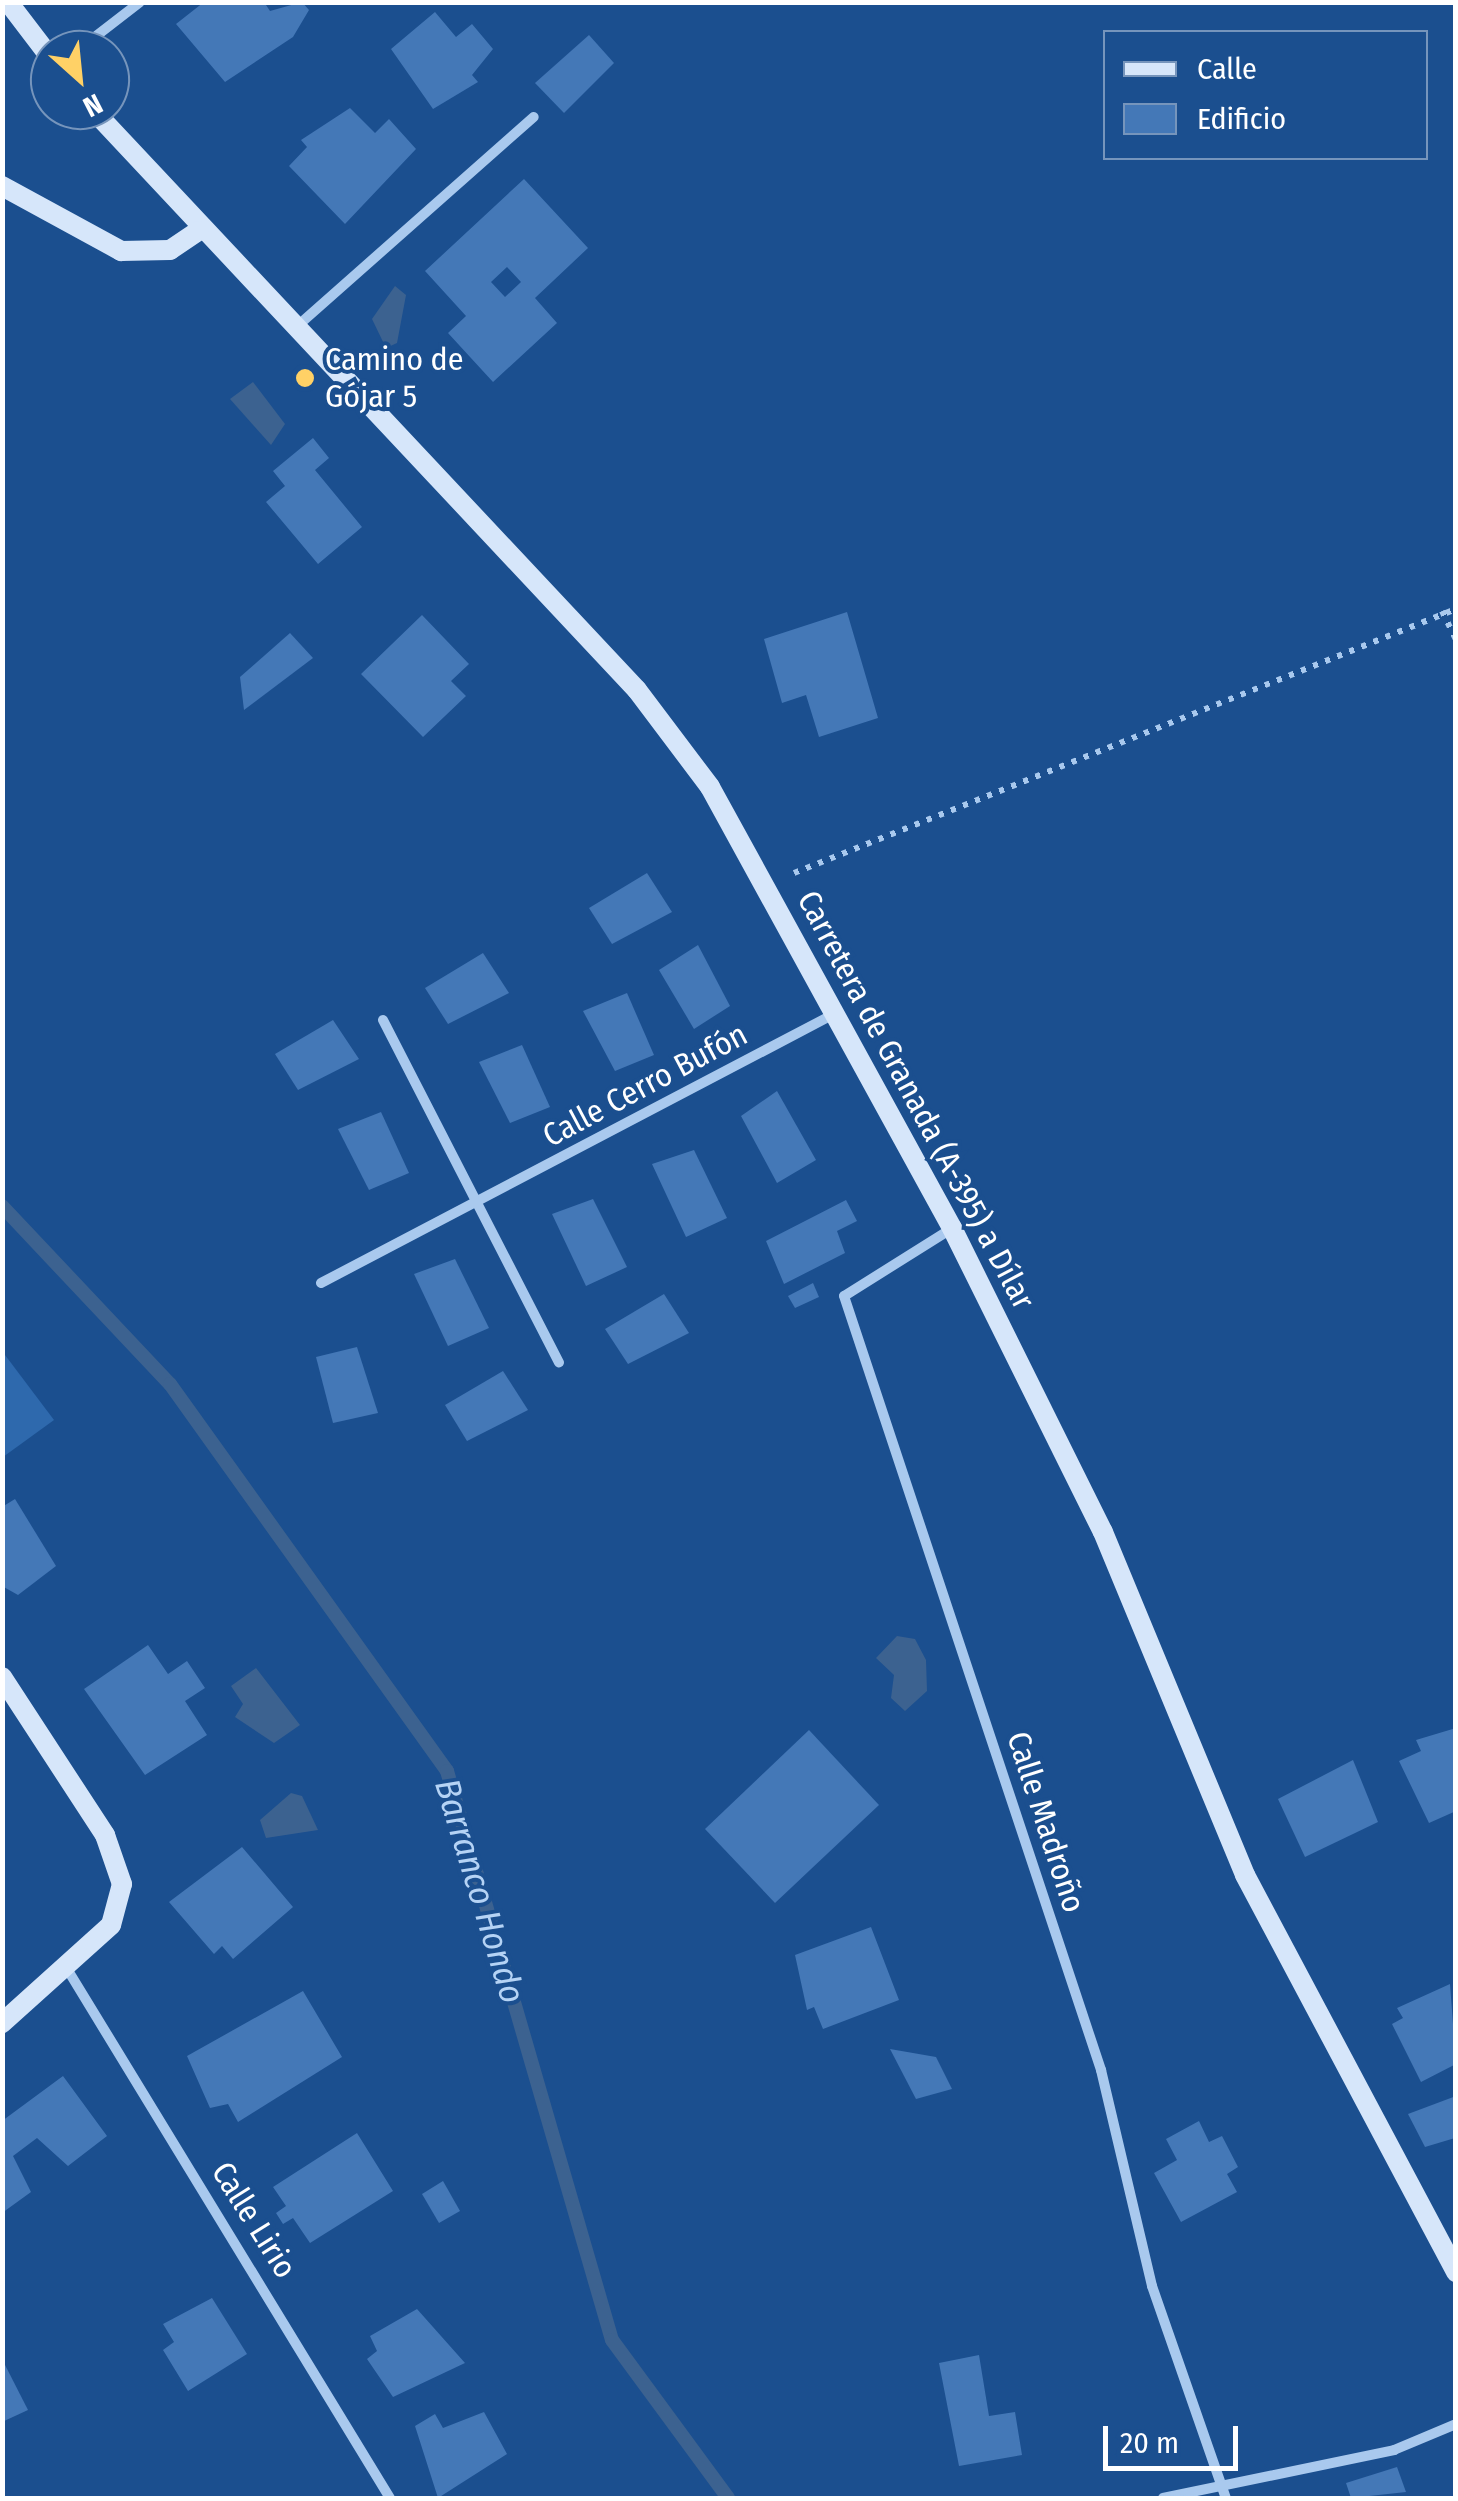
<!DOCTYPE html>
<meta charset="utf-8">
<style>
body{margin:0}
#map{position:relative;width:1458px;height:2501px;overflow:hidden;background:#1b4f8f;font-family:"Fira Sans Condensed",sans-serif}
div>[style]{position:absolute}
.green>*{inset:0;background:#2e69ad}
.water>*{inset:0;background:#3c6290}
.stream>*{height:14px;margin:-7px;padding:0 7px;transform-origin:7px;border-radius:7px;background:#3c6290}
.building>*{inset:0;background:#4478b7}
.path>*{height:6px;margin-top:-3px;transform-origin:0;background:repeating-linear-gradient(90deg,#a9c9ee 0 5px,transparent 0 13px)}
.street>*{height:10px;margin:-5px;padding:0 5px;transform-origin:5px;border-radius:5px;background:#a9c9ee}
.secondary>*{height:20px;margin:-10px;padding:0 10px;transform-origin:10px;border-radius:10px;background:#d6e6fa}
.dots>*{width:28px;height:28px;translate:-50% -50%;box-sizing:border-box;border:5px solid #1b4f8f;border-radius:50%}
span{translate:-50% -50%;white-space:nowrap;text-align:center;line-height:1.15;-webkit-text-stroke:8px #1b4f8f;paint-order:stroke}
.poi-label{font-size:32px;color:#fff}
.left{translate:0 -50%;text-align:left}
.street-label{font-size:32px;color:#fff}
.water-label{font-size:35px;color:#b5d3f5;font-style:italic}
.frame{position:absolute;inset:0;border:5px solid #fff;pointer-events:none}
.legend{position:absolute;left:1103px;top:30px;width:325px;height:130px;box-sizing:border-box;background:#1b4f8f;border:2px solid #7695bc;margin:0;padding:12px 18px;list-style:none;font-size:30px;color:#fff}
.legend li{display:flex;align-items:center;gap:20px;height:50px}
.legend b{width:50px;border:2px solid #7695bc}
.north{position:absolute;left:30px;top:30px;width:100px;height:100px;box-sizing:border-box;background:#1b4f8f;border:2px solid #7695bc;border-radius:50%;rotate:153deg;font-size:28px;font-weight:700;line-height:40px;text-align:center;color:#fff}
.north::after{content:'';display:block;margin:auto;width:35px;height:45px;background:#ffd166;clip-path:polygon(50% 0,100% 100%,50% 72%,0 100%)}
.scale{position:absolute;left:1103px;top:2426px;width:135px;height:45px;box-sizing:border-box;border:5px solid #fff;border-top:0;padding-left:12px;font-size:30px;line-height:35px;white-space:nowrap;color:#fff;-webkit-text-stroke:8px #1b4f8f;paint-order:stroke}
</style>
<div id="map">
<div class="green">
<i style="clip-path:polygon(2px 1351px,54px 1420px,3px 1457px,2px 1457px)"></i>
</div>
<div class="water">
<i style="clip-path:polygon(395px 286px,406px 295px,397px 343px,386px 348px,372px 319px)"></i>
<i style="clip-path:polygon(253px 382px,285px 424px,271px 445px,230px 399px)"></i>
<i style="clip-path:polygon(897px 1636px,915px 1639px,926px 1660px,927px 1691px,905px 1711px,891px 1698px,894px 1675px,876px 1658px)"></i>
<i style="clip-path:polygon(256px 1668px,300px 1725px,274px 1743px,235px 1717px,243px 1704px,231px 1686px)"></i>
<i style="clip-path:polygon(291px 1793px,302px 1796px,318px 1830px,266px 1838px,260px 1820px)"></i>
</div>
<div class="stream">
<i style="left:2px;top:1206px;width:245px;rotate:46.7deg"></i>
<i style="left:170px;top:1384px;width:476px;rotate:54.4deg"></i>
<i style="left:447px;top:1771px;width:592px;rotate:73.83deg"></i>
<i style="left:612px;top:2340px;width:196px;rotate:53.7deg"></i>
</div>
<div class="building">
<i style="clip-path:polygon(204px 2px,264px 2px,270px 11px,302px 2px,309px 10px,293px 37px,225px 82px,176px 24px)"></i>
<i style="clip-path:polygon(435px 12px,456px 37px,472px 24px,493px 49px,472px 75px,478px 82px,433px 109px,391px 49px)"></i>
<i style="clip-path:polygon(589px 35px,614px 63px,564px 113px,535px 83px)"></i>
<i style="clip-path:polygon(350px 108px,375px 133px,389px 119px,416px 149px,345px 224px,289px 166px,307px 147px,301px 140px)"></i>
<i style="clip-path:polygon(evenodd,524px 179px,588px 248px,535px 298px,557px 323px,493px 382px,448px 333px,466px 316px,425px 271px,524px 179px,507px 267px,521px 282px,505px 297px,491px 282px,507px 267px)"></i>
<i style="clip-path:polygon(313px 438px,329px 458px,315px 470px,362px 527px,318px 564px,266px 502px,285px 486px,273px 471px)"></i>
<i style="clip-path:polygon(847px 612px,878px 718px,819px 737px,806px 695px,782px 703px,764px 639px)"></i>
<i style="clip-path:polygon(422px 615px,469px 664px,451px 681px,466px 696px,423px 737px,361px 674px)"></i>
<i style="clip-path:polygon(290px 633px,313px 658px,244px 710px,240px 677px)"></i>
<i style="clip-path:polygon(647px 873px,672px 912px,612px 944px,589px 908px)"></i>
<i style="clip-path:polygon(698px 945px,730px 1006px,694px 1029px,659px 970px)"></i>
<i style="clip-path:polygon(483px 953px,509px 993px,448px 1024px,425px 988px)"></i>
<i style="clip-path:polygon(627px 993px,654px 1055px,615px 1071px,583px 1011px)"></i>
<i style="clip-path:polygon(333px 1020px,359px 1059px,298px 1090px,275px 1054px)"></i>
<i style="clip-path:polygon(522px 1045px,550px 1107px,510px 1123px,479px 1062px)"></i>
<i style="clip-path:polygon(777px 1091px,816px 1160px,777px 1183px,741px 1116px)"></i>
<i style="clip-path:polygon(381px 1112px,409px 1173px,369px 1190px,338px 1129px)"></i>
<i style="clip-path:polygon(694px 1150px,727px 1218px,686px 1237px,652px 1164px)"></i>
<i style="clip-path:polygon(593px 1199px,627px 1267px,586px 1286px,552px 1214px)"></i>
<i style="clip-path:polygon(846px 1200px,857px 1221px,837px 1231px,845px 1253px,784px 1284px,766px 1241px)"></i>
<i style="clip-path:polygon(455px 1259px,489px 1328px,448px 1346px,414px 1274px)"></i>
<i style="clip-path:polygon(813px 1283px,819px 1297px,795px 1308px,788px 1296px)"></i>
<i style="clip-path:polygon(664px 1294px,689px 1333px,628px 1364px,605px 1329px)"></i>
<i style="clip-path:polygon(357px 1347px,378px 1413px,333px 1423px,316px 1357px)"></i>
<i style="clip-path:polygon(503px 1371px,528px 1410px,467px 1441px,445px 1405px)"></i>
<i style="clip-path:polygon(15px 1499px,56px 1566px,18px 1595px,2px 1586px,2px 1507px)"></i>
<i style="clip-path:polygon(148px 1645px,168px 1674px,187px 1661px,205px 1688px,185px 1701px,207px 1735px,145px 1775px,84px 1689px)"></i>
<i style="clip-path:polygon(1456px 1728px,1456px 1811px,1429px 1823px,1399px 1761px,1421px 1751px,1416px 1740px)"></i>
<i style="clip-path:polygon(809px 1730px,879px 1805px,775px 1903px,705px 1829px)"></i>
<i style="clip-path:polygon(1353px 1760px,1378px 1822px,1305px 1857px,1278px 1799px)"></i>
<i style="clip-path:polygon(242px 1847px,293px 1907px,233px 1959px,222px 1946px,214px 1954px,169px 1902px)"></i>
<i style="clip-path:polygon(871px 1927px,899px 2000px,823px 2029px,814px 2007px,807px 2010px,795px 1955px)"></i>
<i style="clip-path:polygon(1450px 1984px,1456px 2064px,1421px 2082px,1392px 2024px,1403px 2018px,1397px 2008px)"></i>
<i style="clip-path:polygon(303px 1991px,342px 2057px,238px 2122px,228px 2104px,210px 2108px,187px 2056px)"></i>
<i style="clip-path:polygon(890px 2049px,936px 2057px,952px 2089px,916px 2099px)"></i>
<i style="clip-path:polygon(63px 2076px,107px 2136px,68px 2166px,37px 2138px,13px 2156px,31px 2192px,2px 2213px,2px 2121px)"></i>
<i style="clip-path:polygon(1456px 2096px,1455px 2138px,1425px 2147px,1408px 2114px)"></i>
<i style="clip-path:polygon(1199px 2121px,1209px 2142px,1222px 2136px,1238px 2167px,1227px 2174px,1237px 2192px,1181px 2222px,1154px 2173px,1177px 2160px,1166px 2139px)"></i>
<i style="clip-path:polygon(357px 2133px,393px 2191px,310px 2243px,293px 2218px,283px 2224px,276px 2213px,286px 2206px,273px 2187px)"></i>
<i style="clip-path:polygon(443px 2181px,460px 2211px,439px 2223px,422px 2194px)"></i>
<i style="clip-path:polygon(212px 2298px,247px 2354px,188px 2391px,163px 2350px,174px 2342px,163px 2324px)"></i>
<i style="clip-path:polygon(417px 2309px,465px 2363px,393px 2397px,367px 2359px,377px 2351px,370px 2336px)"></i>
<i style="clip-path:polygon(979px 2355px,989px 2416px,1015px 2412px,1022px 2455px,959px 2466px,939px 2363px)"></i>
<i style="clip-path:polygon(2px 2359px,28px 2410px,2px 2422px)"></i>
<i style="clip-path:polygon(484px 2412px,507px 2454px,438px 2498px,415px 2426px,435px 2414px,443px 2428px)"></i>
<i style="clip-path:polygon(1397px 2467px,1406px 2492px,1351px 2498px,1346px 2483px)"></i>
</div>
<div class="path">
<i style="left:1442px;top:611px;width:32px;rotate:64deg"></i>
<i style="left:794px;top:873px;width:713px;rotate:-21.74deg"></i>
</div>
<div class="street">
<i style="left:78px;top:50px;width:78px;rotate:-37.7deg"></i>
<i style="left:294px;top:329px;width:320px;rotate:-41.5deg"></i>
<i style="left:383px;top:1020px;width:385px;rotate:62.8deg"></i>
<i style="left:951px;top:1229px;width:126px;rotate:147.9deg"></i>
<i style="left:844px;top:1296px;width:816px;rotate:71.63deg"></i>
<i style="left:1101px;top:2070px;width:222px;rotate:76.7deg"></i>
<i style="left:1152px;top:2286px;width:225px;rotate:70.8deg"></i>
<i style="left:321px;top:1283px;width:581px;rotate:-27.67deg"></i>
<i style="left:69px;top:1972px;width:616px;rotate:58.61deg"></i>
<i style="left:1163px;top:2498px;width:236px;rotate:-11.7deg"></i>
<i style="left:1394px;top:2450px;width:67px;rotate:-22.8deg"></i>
</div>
<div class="secondary">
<i style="left:8px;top:2px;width:69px;rotate:52.6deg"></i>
<i style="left:93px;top:110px;width:795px;rotate:46.83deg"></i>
<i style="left:637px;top:690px;width:121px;rotate:53deg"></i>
<i style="left:710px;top:787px;width:503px;rotate:61.24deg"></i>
<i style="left:952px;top:1228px;width:339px;rotate:63.6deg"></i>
<i style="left:1103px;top:1532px;width:371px;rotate:67.5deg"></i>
<i style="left:1245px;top:1875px;width:450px;rotate:62deg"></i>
<i style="left:2px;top:186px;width:136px;rotate:28.6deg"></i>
<i style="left:121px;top:251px;width:49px;rotate:-1.2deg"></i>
<i style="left:170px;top:250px;width:34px;rotate:-34deg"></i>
<i style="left:2px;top:1677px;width:189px;rotate:56.9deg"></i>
<i style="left:105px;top:1835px;width:52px;rotate:70.9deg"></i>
<i style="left:122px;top:1884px;width:42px;rotate:105deg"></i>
<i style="left:111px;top:1925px;width:147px;rotate:138deg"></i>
</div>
<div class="dots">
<i style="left:305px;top:378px;background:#ffd166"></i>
</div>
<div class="poi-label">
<span class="left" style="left:325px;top:378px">Camino de<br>Gójar 5</span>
</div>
<div class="street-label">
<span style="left:645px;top:1085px;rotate:-28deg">Calle Cerro Bufón</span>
<span style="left:916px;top:1100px;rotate:62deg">Carretera de Granada (A-395) a Dílar</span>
<span style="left:1046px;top:1822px;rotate:72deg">Calle Madroño</span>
<span style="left:254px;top:2220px;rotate:58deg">Calle Lirio</span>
</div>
<div class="water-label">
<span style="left:480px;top:1891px;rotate:73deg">Barranco Hondo</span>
</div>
<div class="frame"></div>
<ul class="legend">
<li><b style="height:12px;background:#d6e6fa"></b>Calle</li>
<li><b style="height:28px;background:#4478b7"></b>Edificio</li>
</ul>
<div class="north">N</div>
<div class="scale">20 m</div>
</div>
